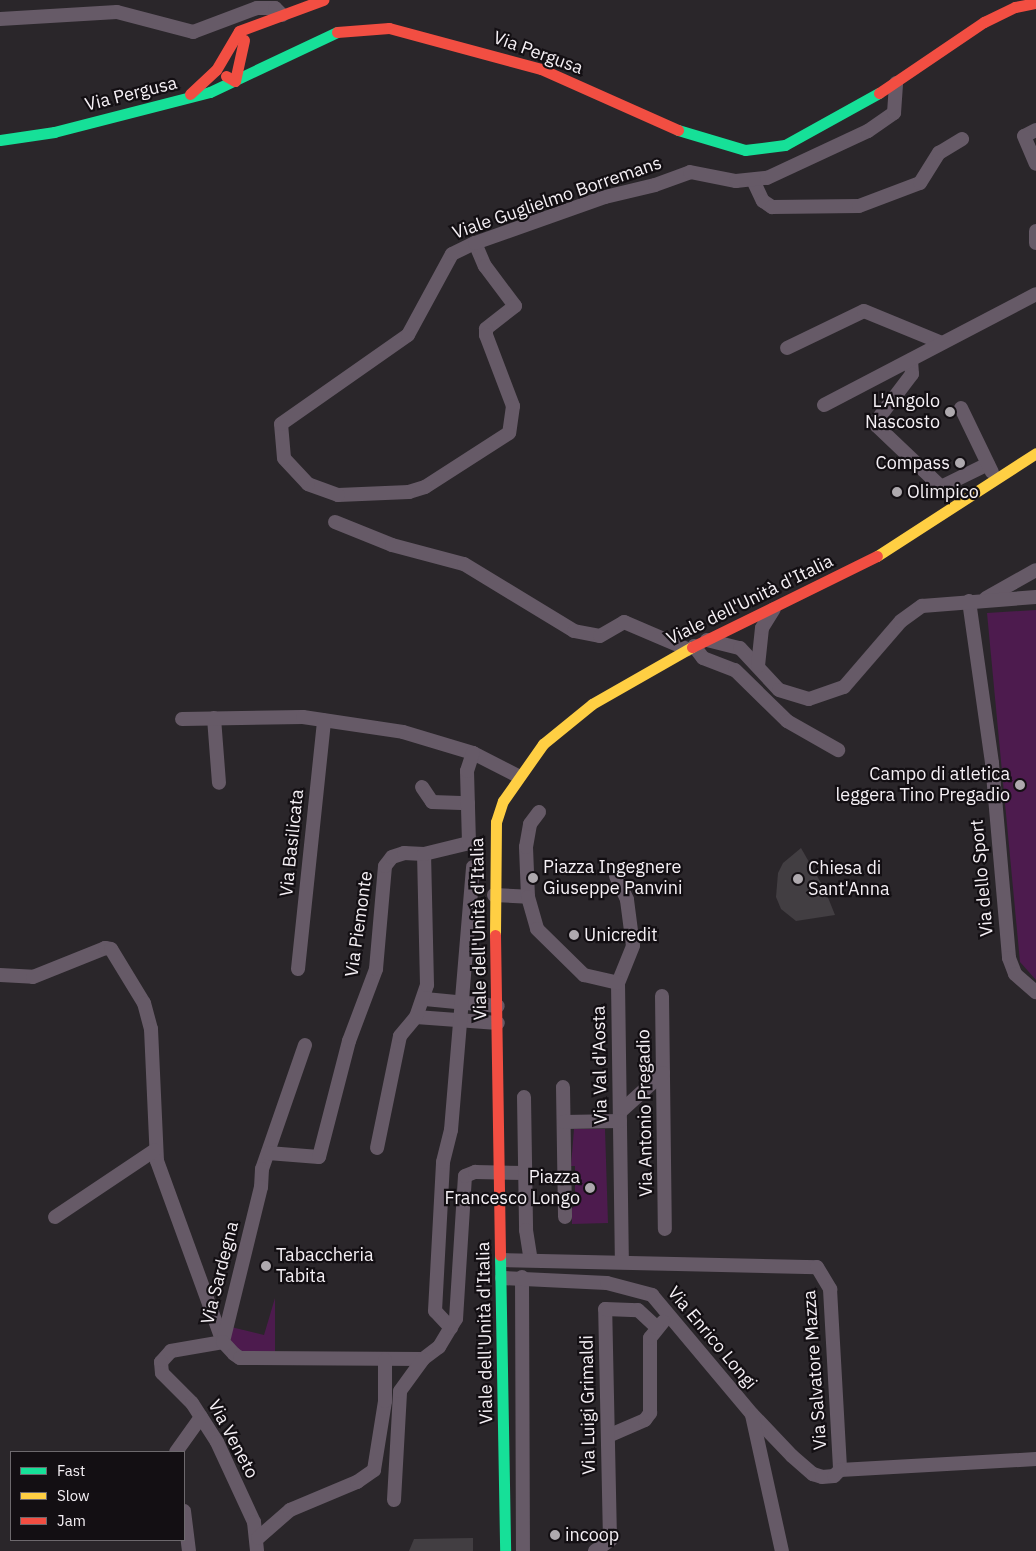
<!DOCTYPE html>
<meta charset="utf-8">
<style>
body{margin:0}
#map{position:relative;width:1036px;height:1551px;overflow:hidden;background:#2a262a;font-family:"IBM Plex Sans",sans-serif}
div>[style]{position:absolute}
.green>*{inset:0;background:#4d1b4e}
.building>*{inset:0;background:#423e42}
.street>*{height:14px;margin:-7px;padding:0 7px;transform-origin:7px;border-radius:7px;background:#665a67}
.fast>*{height:11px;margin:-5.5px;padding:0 5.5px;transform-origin:5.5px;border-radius:5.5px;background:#16e098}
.slow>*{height:11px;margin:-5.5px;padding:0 5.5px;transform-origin:5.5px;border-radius:5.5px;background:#ffcf43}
.jam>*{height:11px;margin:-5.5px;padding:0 5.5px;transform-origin:5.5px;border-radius:5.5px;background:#f24e42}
.dots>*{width:14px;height:14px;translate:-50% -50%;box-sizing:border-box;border:2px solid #130f13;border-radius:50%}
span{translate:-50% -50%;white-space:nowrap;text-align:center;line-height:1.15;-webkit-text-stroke:4.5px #130f13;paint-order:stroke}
.street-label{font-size:18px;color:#f5f0f5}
.poi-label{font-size:18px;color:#f5f0f5}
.right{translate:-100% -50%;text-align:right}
.left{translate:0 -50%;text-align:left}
.legend{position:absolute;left:10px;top:1451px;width:175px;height:90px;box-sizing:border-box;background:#130f13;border:1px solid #6d696d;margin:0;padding:6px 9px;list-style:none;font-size:15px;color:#f5f0f5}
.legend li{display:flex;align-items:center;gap:10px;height:25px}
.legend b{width:25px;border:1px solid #6d696d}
</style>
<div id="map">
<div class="green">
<i style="clip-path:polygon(1036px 610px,1036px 980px,1020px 962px,987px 613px)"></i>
<i style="clip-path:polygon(574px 1129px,605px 1129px,608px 1223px,572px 1224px,572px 1208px,575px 1206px,575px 1166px,571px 1166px)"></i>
<i style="clip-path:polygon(275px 1298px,275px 1354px,238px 1351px,231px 1342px,231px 1327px,264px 1335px)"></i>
</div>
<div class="building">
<i style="clip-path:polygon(801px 848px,825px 890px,835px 915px,796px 921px,781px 909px,776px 897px,778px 873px,783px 863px)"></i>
<i style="clip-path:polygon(473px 1538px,473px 1551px,409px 1551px,414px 1539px)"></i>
</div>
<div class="street">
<i style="left:0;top:19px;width:117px;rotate:-3.4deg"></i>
<i style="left:117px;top:12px;width:79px;rotate:14.7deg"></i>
<i style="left:193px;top:32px;width:68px;rotate:-20.6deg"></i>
<i style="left:257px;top:8px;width:18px"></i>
<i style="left:275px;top:8px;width:10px;rotate:45deg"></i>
<i style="left:1036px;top:130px;width:13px;rotate:153deg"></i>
<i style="left:1024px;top:136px;width:30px;rotate:67deg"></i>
<i style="left:753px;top:180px;width:23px;rotate:65deg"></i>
<i style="left:763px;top:201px;width:11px;rotate:34deg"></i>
<i style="left:772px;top:207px;width:87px;rotate:-0.7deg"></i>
<i style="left:859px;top:206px;width:65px;rotate:-20.7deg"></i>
<i style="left:920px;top:183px;width:36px;rotate:-58deg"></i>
<i style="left:939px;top:153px;width:27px;rotate:-31deg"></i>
<i style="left:1036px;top:231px;width:12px;rotate:90deg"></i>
<i style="left:475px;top:243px;width:25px;rotate:67deg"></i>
<i style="left:485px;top:266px;width:50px;rotate:53.1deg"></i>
<i style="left:515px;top:306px;width:37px;rotate:142deg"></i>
<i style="left:486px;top:329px;width:6px;rotate:90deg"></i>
<i style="left:486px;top:335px;width:76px;rotate:69.2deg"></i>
<i style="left:513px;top:406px;width:27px;rotate:98deg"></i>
<i style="left:509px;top:433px;width:100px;rotate:147.3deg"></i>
<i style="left:425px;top:487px;width:17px;rotate:163deg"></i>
<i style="left:409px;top:492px;width:71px;rotate:177.6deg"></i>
<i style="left:338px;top:495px;width:32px;rotate:-160deg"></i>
<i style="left:308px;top:484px;width:35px;rotate:-133deg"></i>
<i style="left:284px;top:458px;width:34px;rotate:-95deg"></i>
<i style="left:281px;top:424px;width:155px;rotate:-35deg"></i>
<i style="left:408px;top:335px;width:92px;rotate:-61.5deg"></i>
<i style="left:452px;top:254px;width:25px;rotate:-26deg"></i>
<i style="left:475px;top:243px;width:138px;rotate:-19.5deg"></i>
<i style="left:605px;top:197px;width:51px;rotate:-13.5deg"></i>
<i style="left:655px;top:185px;width:37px;rotate:-20deg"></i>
<i style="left:690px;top:172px;width:47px;rotate:11.1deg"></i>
<i style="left:736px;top:181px;width:31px;rotate:-6deg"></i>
<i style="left:767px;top:178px;width:111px;rotate:-25deg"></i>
<i style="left:868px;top:131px;width:32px;rotate:-35deg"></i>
<i style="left:894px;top:113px;width:30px;rotate:-86deg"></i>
<i style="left:787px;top:348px;width:85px;rotate:-25.7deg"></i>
<i style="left:864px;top:311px;width:84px;rotate:22.3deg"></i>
<i style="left:911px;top:360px;width:14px;rotate:86deg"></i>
<i style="left:912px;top:374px;width:58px;rotate:127.3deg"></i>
<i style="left:877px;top:420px;width:6px;rotate:90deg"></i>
<i style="left:877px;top:426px;width:88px;rotate:43.6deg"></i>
<i style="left:941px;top:487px;width:52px;rotate:-26.1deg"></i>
<i style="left:824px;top:405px;width:239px;rotate:-27.6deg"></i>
<i style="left:961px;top:408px;width:71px;rotate:64.2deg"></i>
<i style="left:335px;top:522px;width:61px;rotate:22deg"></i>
<i style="left:392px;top:545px;width:74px;rotate:14.8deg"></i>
<i style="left:464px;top:564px;width:129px;rotate:31.3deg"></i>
<i style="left:574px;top:631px;width:26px;rotate:11deg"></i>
<i style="left:600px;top:636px;width:28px;rotate:-30deg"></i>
<i style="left:624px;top:622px;width:69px;rotate:23.2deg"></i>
<i style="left:986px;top:598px;width:57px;rotate:-29.2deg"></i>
<i style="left:969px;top:601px;width:164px;rotate:81.9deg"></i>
<i style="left:992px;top:763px;width:196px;rotate:85deg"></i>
<i style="left:1009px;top:958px;width:17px;rotate:69deg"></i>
<i style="left:1015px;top:974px;width:28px;rotate:41deg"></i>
<i style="left:707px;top:640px;width:34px;rotate:14deg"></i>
<i style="left:740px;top:648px;width:57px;rotate:47.1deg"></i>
<i style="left:779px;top:690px;width:31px;rotate:17deg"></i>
<i style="left:809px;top:699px;width:37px;rotate:-19deg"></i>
<i style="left:844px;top:687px;width:87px;rotate:-49.2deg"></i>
<i style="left:901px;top:621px;width:26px;rotate:-36deg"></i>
<i style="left:922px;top:606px;width:114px;rotate:-4.5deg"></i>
<i style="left:694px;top:646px;width:15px;rotate:53deg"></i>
<i style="left:703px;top:658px;width:34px;rotate:21deg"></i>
<i style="left:735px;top:670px;width:73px;rotate:44.4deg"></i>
<i style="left:787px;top:721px;width:59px;rotate:29.6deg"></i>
<i style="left:758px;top:666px;width:38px;rotate:-84deg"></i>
<i style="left:762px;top:628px;width:22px;rotate:-58deg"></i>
<i style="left:214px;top:718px;width:65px;rotate:85.6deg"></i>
<i style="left:182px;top:719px;width:121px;rotate:-0.9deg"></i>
<i style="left:303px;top:717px;width:101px;rotate:8.5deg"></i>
<i style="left:403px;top:732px;width:73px;rotate:16.7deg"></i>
<i style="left:473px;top:753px;width:51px;rotate:27.1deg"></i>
<i style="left:422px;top:787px;width:18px;rotate:56deg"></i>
<i style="left:432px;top:802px;width:36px;rotate:2deg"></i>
<i style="left:616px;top:876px;width:26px;rotate:65deg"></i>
<i style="left:627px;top:900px;width:46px;rotate:82.6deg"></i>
<i style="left:633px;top:946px;width:40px;rotate:112deg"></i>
<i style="left:618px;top:983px;width:278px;rotate:89.2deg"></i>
<i style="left:494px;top:895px;width:34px;rotate:3deg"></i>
<i style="left:528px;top:897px;width:50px;rotate:-92.3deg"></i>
<i style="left:526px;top:847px;width:23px;rotate:-80deg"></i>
<i style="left:530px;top:824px;width:15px;rotate:-53deg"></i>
<i style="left:528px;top:897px;width:33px;rotate:74deg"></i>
<i style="left:537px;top:929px;width:66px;rotate:44.4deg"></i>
<i style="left:584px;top:975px;width:35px;rotate:13deg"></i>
<i style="left:298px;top:969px;width:250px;rotate:-84deg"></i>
<i style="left:0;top:975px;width:33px;rotate:3deg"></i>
<i style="left:33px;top:977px;width:78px;rotate:-21.9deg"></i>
<i style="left:105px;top:948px;width:6px;rotate:9deg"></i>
<i style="left:111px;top:949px;width:63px;rotate:58.6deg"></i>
<i style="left:144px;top:1003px;width:27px;rotate:75deg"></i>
<i style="left:151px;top:1029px;width:132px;rotate:87.4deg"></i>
<i style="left:157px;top:1161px;width:193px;rotate:70deg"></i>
<i style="left:223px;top:1342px;width:53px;rotate:170.2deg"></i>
<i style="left:171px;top:1351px;width:15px;rotate:132deg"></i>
<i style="left:161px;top:1362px;width:11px;rotate:85deg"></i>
<i style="left:162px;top:1373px;width:42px;rotate:45deg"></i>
<i style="left:192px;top:1403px;width:46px;rotate:57.3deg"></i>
<i style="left:217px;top:1442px;width:88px;rotate:65.2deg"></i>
<i style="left:254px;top:1522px;width:29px;rotate:84deg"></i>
<i style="left:662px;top:996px;width:233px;rotate:89.3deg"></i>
<i style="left:425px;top:999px;width:73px;rotate:5.5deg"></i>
<i style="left:416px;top:1017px;width:82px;rotate:4.2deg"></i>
<i style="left:305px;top:1045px;width:131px;rotate:109.1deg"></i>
<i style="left:262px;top:1169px;width:18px;rotate:93deg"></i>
<i style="left:261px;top:1187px;width:160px;rotate:103.8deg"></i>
<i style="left:223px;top:1342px;width:16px;rotate:47deg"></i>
<i style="left:234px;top:1354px;width:7px;rotate:34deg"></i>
<i style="left:240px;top:1358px;width:183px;rotate:0.3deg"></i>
<i style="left:423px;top:1359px;width:20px;rotate:-37deg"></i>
<i style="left:439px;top:1347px;width:33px;rotate:-59deg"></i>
<i style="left:456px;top:1319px;width:143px;rotate:-86.4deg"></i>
<i style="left:465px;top:1176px;width:11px;rotate:-22deg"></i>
<i style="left:475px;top:1172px;width:50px;rotate:1.1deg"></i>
<i style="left:563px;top:1087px;width:130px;rotate:89.1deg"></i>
<i style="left:524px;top:1097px;width:133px;rotate:89.1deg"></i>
<i style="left:526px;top:1230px;width:30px;rotate:81deg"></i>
<i style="left:620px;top:1112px;width:58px;rotate:-42.2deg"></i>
<i style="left:564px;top:1122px;width:56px;rotate:-1deg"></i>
<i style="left:377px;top:1148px;width:114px;rotate:-78.4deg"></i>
<i style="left:400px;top:1036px;width:25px;rotate:-50deg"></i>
<i style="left:416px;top:1017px;width:34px;rotate:-71deg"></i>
<i style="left:427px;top:985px;width:131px;rotate:-91.3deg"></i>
<i style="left:268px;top:1153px;width:51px;rotate:4.5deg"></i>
<i style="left:319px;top:1157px;width:120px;rotate:-75.5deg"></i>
<i style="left:349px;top:1041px;width:77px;rotate:-69.4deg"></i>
<i style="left:376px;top:969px;width:103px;rotate:-85deg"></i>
<i style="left:385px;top:866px;width:11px;rotate:-52deg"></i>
<i style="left:392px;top:857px;width:13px;rotate:-18deg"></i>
<i style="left:404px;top:853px;width:20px;rotate:3deg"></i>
<i style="left:424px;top:854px;width:46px;rotate:-13.7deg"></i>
<i style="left:469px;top:843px;width:72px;rotate:-91.6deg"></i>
<i style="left:467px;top:771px;width:19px;rotate:-72deg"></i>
<i style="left:55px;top:1217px;width:120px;rotate:-33.8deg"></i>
<i style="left:502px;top:1260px;width:315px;rotate:1.3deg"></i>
<i style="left:817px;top:1267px;width:26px;rotate:59deg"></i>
<i style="left:830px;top:1289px;width:181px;rotate:86.8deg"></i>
<i style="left:840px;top:1470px;width:196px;rotate:-3.2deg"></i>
<i style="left:522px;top:1277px;width:274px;rotate:89.8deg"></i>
<i style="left:502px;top:1278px;width:105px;rotate:2.7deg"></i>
<i style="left:607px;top:1283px;width:47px;rotate:14.9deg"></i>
<i style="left:652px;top:1295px;width:155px;rotate:50deg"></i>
<i style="left:752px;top:1414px;width:58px;rotate:46.4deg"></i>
<i style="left:792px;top:1456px;width:28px;rotate:41deg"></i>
<i style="left:813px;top:1474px;width:9px;rotate:18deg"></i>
<i style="left:822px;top:1477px;width:12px;rotate:-5deg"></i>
<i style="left:834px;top:1476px;width:8px;rotate:-45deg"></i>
<i style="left:451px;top:1328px;width:23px;rotate:-133deg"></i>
<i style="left:435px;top:1311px;width:149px;rotate:-86.9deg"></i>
<i style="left:443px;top:1162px;width:33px;rotate:-76deg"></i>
<i style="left:451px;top:1130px;width:264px;rotate:-85.2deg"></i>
<i style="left:752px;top:1415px;width:139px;rotate:77.6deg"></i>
<i style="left:608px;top:1436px;width:40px;rotate:-23.4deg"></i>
<i style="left:645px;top:1420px;width:9px;rotate:-54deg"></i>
<i style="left:650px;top:1413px;width:75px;rotate:-90deg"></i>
<i style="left:650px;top:1338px;width:21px;rotate:-51deg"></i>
<i style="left:176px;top:1452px;width:43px;rotate:-54.5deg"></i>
<i style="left:394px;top:1500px;width:109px;rotate:-86.8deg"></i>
<i style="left:400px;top:1391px;width:39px;rotate:-54deg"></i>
<i style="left:184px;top:1511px;width:40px;rotate:82.9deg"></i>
<i style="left:258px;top:1538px;width:43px;rotate:-41.2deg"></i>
<i style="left:290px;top:1510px;width:73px;rotate:-22.7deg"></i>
<i style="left:357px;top:1482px;width:21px;rotate:-35deg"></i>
<i style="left:374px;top:1470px;width:70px;rotate:-80.9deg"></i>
<i style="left:385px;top:1401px;width:41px;rotate:-90deg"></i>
<i style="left:595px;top:1551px;width:19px;rotate:-36deg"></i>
<i style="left:610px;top:1540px;width:231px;rotate:-91.2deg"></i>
<i style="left:605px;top:1309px;width:33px;rotate:2deg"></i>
<i style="left:638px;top:1310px;width:26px;rotate:43deg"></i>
</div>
<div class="fast">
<i style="left:678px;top:130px;width:70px;rotate:16.6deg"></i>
<i style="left:745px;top:150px;width:40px;rotate:-7.1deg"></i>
<i style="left:785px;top:145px;width:107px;rotate:-29deg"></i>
<i style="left:0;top:140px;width:55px;rotate:-8.4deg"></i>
<i style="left:54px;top:132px;width:161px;rotate:-14.4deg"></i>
<i style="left:210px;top:92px;width:140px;rotate:-25.3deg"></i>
<i style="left:500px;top:1255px;width:296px;rotate:89deg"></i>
</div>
<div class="slow">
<i style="left:877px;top:556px;width:189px;rotate:-32.9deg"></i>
<i style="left:495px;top:935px;width:113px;rotate:-89.5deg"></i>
<i style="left:496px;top:822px;width:22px;rotate:-72deg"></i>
<i style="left:503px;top:801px;width:70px;rotate:-54.9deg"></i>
<i style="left:543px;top:744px;width:63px;rotate:-39.2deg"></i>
<i style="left:592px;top:704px;width:115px;rotate:-29.7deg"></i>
</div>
<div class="jam">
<i style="left:337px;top:32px;width:52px;rotate:-4.4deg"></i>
<i style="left:389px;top:28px;width:157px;rotate:15.1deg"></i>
<i style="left:541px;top:69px;width:150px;rotate:24deg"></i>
<i style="left:226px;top:76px;width:10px;rotate:29deg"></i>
<i style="left:235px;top:81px;width:42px;rotate:-77.6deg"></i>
<i style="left:879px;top:93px;width:127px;rotate:-34.1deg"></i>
<i style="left:984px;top:22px;width:34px;rotate:-26deg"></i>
<i style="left:1015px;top:7px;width:21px;rotate:-11deg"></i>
<i style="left:190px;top:94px;width:35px;rotate:-43deg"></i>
<i style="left:216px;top:70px;width:45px;rotate:-59.5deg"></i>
<i style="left:239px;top:31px;width:90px;rotate:-20.3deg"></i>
<i style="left:692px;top:647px;width:206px;rotate:-26.2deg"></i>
<i style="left:495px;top:935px;width:320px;rotate:89.1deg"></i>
</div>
<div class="dots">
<i style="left:950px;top:412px;background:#aea9ae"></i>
<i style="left:960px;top:463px;background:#aea9ae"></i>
<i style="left:897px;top:492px;background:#aea9ae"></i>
<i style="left:1020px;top:785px;background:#aea9ae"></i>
<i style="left:533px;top:878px;background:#aea9ae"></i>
<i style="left:798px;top:879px;background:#aea9ae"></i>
<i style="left:574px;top:935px;background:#aea9ae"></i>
<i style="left:590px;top:1188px;background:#aea9ae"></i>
<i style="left:266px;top:1266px;background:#aea9ae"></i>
<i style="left:555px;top:1535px;background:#aea9ae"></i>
</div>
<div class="street-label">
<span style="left:538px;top:53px;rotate:20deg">Via Pergusa</span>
<span style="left:131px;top:94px;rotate:-14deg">Via Pergusa</span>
<span style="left:557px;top:198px;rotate:-19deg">Viale Guglielmo Borremans</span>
<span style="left:750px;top:600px;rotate:-26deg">Viale dell'Unità d'Italia</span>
<span style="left:292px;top:843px;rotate:-84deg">Via Basilicata</span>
<span style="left:982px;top:878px;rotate:-95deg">Via dello Sport</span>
<span style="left:359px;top:924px;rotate:-82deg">Via Piemonte</span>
<span style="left:479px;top:929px;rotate:-91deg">Viale dell'Unità d'Italia</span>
<span style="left:600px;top:1065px;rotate:-91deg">Via Val d'Aosta</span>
<span style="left:645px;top:1113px;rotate:-91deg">Via Antonio Pregadio</span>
<span style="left:220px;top:1273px;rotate:-76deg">Via Sardegna</span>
<span style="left:485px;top:1333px;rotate:-91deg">Viale dell'Unità d'Italia</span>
<span style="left:712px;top:1338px;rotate:50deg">Via Enrico Longi</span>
<span style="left:815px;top:1370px;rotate:-94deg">Via Salvatore Mazza</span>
<span style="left:588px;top:1405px;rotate:-91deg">Via Luigi Grimaldi</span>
<span style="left:233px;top:1439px;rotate:62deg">Via Veneto</span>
</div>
<div class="poi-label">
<span class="right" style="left:940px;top:412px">L'Angolo<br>Nascosto</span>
<span class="right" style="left:950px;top:463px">Compass</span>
<span class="left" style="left:907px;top:492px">Olimpico</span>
<span class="right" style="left:1010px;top:785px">Campo di atletica<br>leggera Tino Pregadio</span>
<span class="left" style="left:543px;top:878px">Piazza Ingegnere<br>Giuseppe Panvini</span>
<span class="left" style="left:808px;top:879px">Chiesa di<br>Sant'Anna</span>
<span class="left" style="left:584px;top:935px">Unicredit</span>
<span class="right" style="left:580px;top:1188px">Piazza<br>Francesco Longo</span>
<span class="left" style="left:276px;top:1266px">Tabaccheria<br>Tabita</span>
<span class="left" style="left:565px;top:1535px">incoop</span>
</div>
<ul class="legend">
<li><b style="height:6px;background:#16e098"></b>Fast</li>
<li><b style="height:6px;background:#ffcf43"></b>Slow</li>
<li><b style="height:6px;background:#f24e42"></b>Jam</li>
</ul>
</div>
